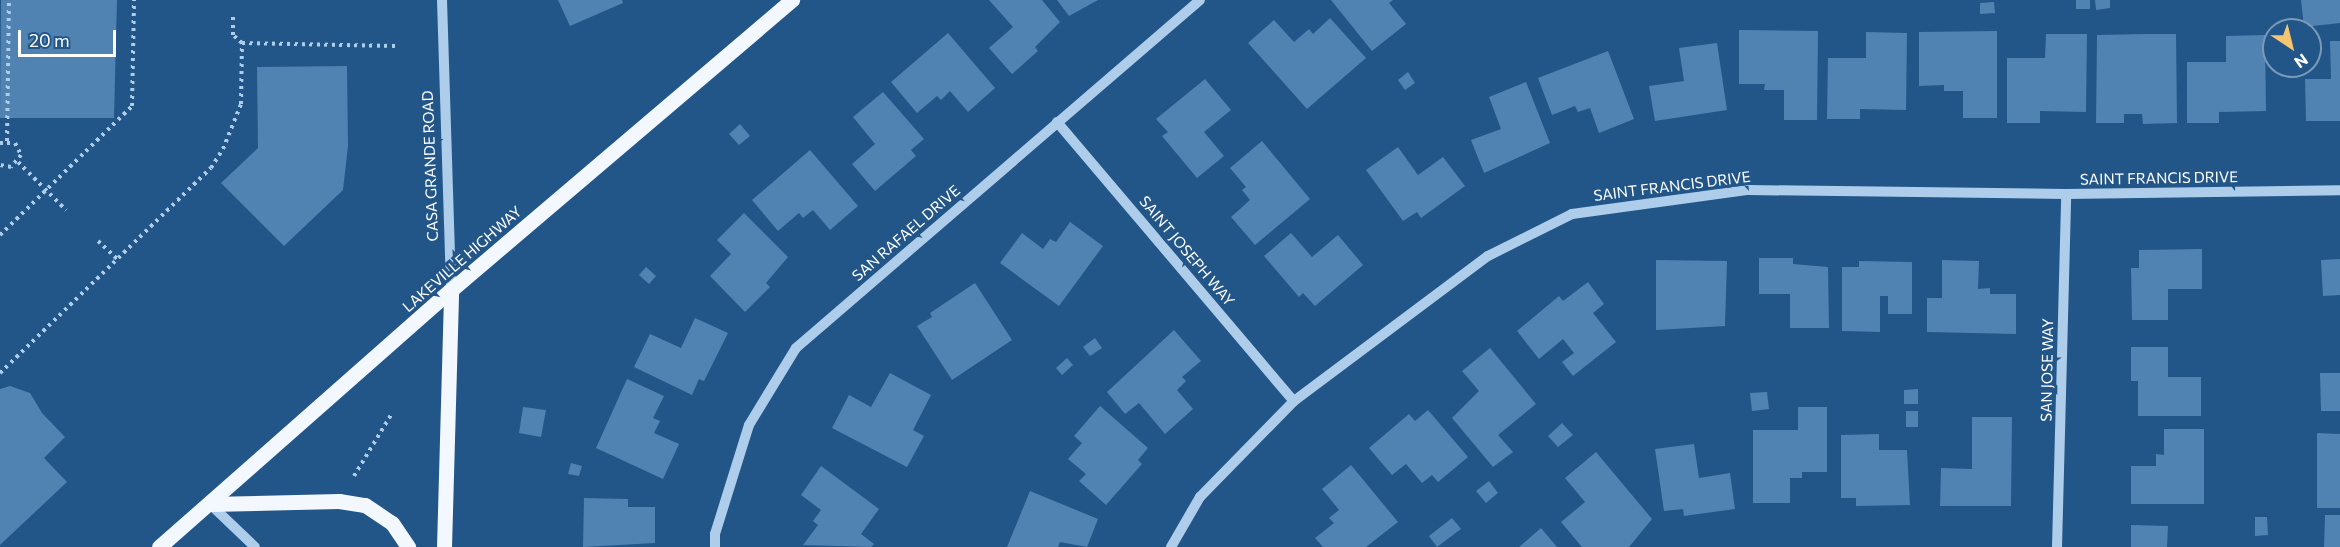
<!DOCTYPE html>
<style>
body{margin:0}
#map{position:relative;width:2340px;height:547px;overflow:hidden;background:#235688;font-family:Commissioner,sans-serif}
div>[style]{position:absolute}
.building>*{inset:0;background:#5082b2}
.path>*{height:4px;margin-top:-2px;transform-origin:0;background:repeating-linear-gradient(90deg,#aecdea 0 3px,transparent 0 7.5px)}
.minor>*{height:10px;margin:-5px;padding:0 5px;transform-origin:5px;border-radius:5px;background:#aecdea}
.major>*{height:15px;margin:-7.5px;padding:0 7.5px;transform-origin:7.5px;border-radius:7.5px;background:#f2f8fe}
span{translate:-50% -50%;white-space:nowrap;text-align:center;line-height:1.15;-webkit-text-stroke:6px #235688;paint-order:stroke}
.street-label{font-size:15px;color:#fff}
.north{position:absolute;left:2262px;top:18px;width:60px;height:60px;box-sizing:border-box;background:#235688;border:2px solid #7b9ab8;border-radius:50%;rotate:145deg;font-size:16px;font-weight:700;line-height:24px;text-align:center;color:#fff}
.north::after{content:'';display:block;margin:auto;width:21px;height:27px;background:#f5c571;clip-path:polygon(50% 0,100% 100%,50% 72%,0 100%)}
.scale{position:absolute;left:18px;top:30px;width:98px;height:27px;box-sizing:border-box;border:3px solid #fff;border-top:0;padding-left:8px;font-size:18px;line-height:21px;white-space:nowrap;color:#fff;-webkit-text-stroke:4px #235688;paint-order:stroke}
</style>
<div id="map">
<div class="building">
<i style="clip-path:polygon(1px 0,117px 0,114px 118px,0 118px)"></i>
<i style="clip-path:polygon(558px 0,622px 0,623px 3px,570px 26px)"></i>
<i style="clip-path:polygon(989px 0,1042px 0,1060px 22px,1035px 47px,1038px 51px,1012px 74px,989px 48px,1013px 27px)"></i>
<i style="clip-path:polygon(1057px 0,1098px 0,1069px 16px)"></i>
<i style="clip-path:polygon(1331px 0,1393px 0,1389px 3px,1406px 24px,1372px 51px)"></i>
<i style="clip-path:polygon(2076px 0,2090px 0,2090px 9px,2076px 9px)"></i>
<i style="clip-path:polygon(2095px 0,2110px 0,2110px 8px,2096px 10px)"></i>
<i style="clip-path:polygon(2301px 0,2340px 0,2340px 23px,2304px 27px)"></i>
<i style="clip-path:polygon(1994px 2px,1995px 13px,1980px 14px,1980px 3px)"></i>
<i style="clip-path:polygon(1330px 18px,1366px 58px,1307px 109px,1248px 43px,1274px 20px,1294px 42px,1309px 29px,1313px 34px)"></i>
<i style="clip-path:polygon(1739px 30px,1818px 31px,1817px 120px,1784px 120px,1784px 90px,1764px 90px,1765px 84px,1739px 84px)"></i>
<i style="clip-path:polygon(1997px 31px,1997px 118px,1963px 118px,1963px 91px,1944px 91px,1944px 85px,1919px 86px,1919px 32px)"></i>
<i style="clip-path:polygon(1866px 32px,1907px 33px,1906px 110px,1860px 109px,1860px 119px,1827px 119px,1828px 58px,1866px 58px)"></i>
<i style="clip-path:polygon(948px 33px,995px 88px,968px 112px,950px 91px,941px 100px,937px 96px,917px 113px,891px 82px)"></i>
<i style="clip-path:polygon(2046px 34px,2087px 34px,2086px 112px,2040px 111px,2040px 123px,2007px 123px,2007px 58px,2045px 58px)"></i>
<i style="clip-path:polygon(2146px 34px,2176px 34px,2177px 123px,2143px 124px,2142px 114px,2124px 114px,2124px 123px,2096px 123px,2097px 35px)"></i>
<i style="clip-path:polygon(2265px 35px,2266px 111px,2219px 112px,2219px 123px,2187px 123px,2187px 62px,2226px 62px,2226px 36px)"></i>
<i style="clip-path:polygon(2330px 41px,2340px 41px,2340px 121px,2306px 121px,2305px 79px,2331px 79px)"></i>
<i style="clip-path:polygon(1717px 43px,1727px 110px,1655px 121px,1649px 86px,1684px 81px,1679px 48px)"></i>
<i style="clip-path:polygon(1608px 51px,1634px 119px,1599px 133px,1590px 108px,1578px 112px,1575px 106px,1552px 115px,1538px 78px)"></i>
<i style="clip-path:polygon(347px 66px,348px 146px,343px 190px,284px 246px,221px 183px,258px 148px,257px 67px)"></i>
<i style="clip-path:polygon(1408px 72px,1415px 83px,1405px 90px,1398px 80px)"></i>
<i style="clip-path:polygon(1205px 79px,1231px 110px,1204px 132px,1224px 156px,1197px 178px,1162px 136px,1168px 132px,1156px 119px)"></i>
<i style="clip-path:polygon(1526px 82px,1550px 143px,1484px 173px,1471px 140px,1501px 129px,1489px 97px)"></i>
<i style="clip-path:polygon(883px 92px,924px 139px,911px 150px,916px 156px,875px 191px,852px 164px,875px 144px,853px 117px)"></i>
<i style="clip-path:polygon(740px 124px,750px 136px,739px 145px,729px 134px)"></i>
<i style="clip-path:polygon(1262px 141px,1310px 199px,1255px 245px,1231px 217px,1250px 200px,1242px 190px,1246px 187px,1230px 168px)"></i>
<i style="clip-path:polygon(1398px 147px,1418px 175px,1443px 157px,1465px 186px,1421px 218px,1417px 212px,1403px 221px,1366px 170px)"></i>
<i style="clip-path:polygon(810px 150px,858px 206px,830px 230px,813px 210px,803px 218px,799px 213px,778px 231px,752px 200px)"></i>
<i style="clip-path:polygon(744px 213px,788px 257px,766px 283px,770px 287px,745px 312px,710px 276px,731px 254px,717px 240px)"></i>
<i style="clip-path:polygon(1070px 222px,1103px 246px,1059px 306px,1000px 263px,1022px 233px,1043px 249px,1050px 239px,1056px 242px)"></i>
<i style="clip-path:polygon(1291px 233px,1312px 257px,1338px 235px,1363px 265px,1315px 306px,1303px 293px,1299px 297px,1264px 256px)"></i>
<i style="clip-path:polygon(2202px 249px,2202px 289px,2168px 289px,2168px 320px,2132px 320px,2131px 268px,2139px 268px,2139px 250px)"></i>
<i style="clip-path:polygon(1759px 258px,1793px 258px,1793px 264px,1828px 267px,1829px 328px,1790px 328px,1790px 294px,1759px 294px)"></i>
<i style="clip-path:polygon(2340px 259px,2340px 295px,2323px 296px,2321px 260px)"></i>
<i style="clip-path:polygon(1656px 260px,1727px 261px,1725px 326px,1656px 330px)"></i>
<i style="clip-path:polygon(1942px 260px,1979px 261px,1978px 289px,1990px 288px,1990px 294px,2016px 294px,2016px 334px,1927px 332px,1927px 298px,1942px 298px)"></i>
<i style="clip-path:polygon(1859px 261px,1912px 262px,1912px 314px,1888px 314px,1888px 296px,1880px 296px,1880px 332px,1842px 331px,1842px 267px,1859px 267px)"></i>
<i style="clip-path:polygon(646px 267px,656px 276px,649px 284px,639px 275px)"></i>
<i style="clip-path:polygon(1588px 282px,1604px 304px,1593px 313px,1616px 342px,1573px 376px,1562px 362px,1574px 353px,1563px 339px,1539px 359px,1517px 331px,1559px 296px,1563px 301px)"></i>
<i style="clip-path:polygon(975px 283px,1012px 340px,952px 380px,917px 326px,932px 317px,930px 313px)"></i>
<i style="clip-path:polygon(695px 318px,728px 333px,704px 381px,699px 379px,692px 395px,634px 367px,650px 334px,681px 348px)"></i>
<i style="clip-path:polygon(1174px 330px,1201px 361px,1182px 377px,1186px 381px,1177px 390px,1193px 409px,1165px 434px,1139px 403px,1125px 414px,1107px 392px)"></i>
<i style="clip-path:polygon(1095px 338px,1102px 348px,1090px 356px,1083px 347px)"></i>
<i style="clip-path:polygon(2131px 347px,2168px 347px,2168px 377px,2201px 377px,2201px 416px,2138px 416px,2138px 381px,2131px 381px)"></i>
<i style="clip-path:polygon(1490px 348px,1536px 404px,1498px 435px,1513px 452px,1493px 467px,1452px 418px,1479px 391px,1462px 371px)"></i>
<i style="clip-path:polygon(1067px 358px,1073px 365px,1062px 375px,1056px 368px)"></i>
<i style="clip-path:polygon(890px 373px,931px 395px,913px 430px,924px 436px,907px 467px,832px 428px,849px 395px,871px 407px)"></i>
<i style="clip-path:polygon(2320px 373px,2340px 373px,2340px 411px,2321px 411px)"></i>
<i style="clip-path:polygon(627px 379px,664px 396px,653px 418px,660px 421px,654px 433px,679px 444px,663px 479px,596px 448px)"></i>
<i style="clip-path:polygon(10px 386px,30px 393px,42px 413px,65px 437px,44px 458px,67px 482px,0 545px,0 389px)"></i>
<i style="clip-path:polygon(1918px 389px,1918px 404px,1904px 404px,1904px 390px)"></i>
<i style="clip-path:polygon(1767px 392px,1769px 409px,1752px 411px,1750px 393px)"></i>
<i style="clip-path:polygon(1100px 406px,1148px 448px,1138px 460px,1142px 464px,1106px 505px,1079px 481px,1086px 474px,1068px 459px,1082px 443px,1074px 436px)"></i>
<i style="clip-path:polygon(523px 407px,546px 410px,541px 437px,519px 433px)"></i>
<i style="clip-path:polygon(1798px 407px,1827px 407px,1827px 472px,1802px 472px,1802px 478px,1790px 478px,1790px 503px,1753px 503px,1753px 430px,1798px 430px)"></i>
<i style="clip-path:polygon(1428px 410px,1468px 457px,1438px 482px,1432px 475px,1422px 483px,1406px 464px,1392px 475px,1369px 448px,1409px 414px,1415px 421px)"></i>
<i style="clip-path:polygon(1906px 411px,1918px 411px,1918px 427px,1906px 427px)"></i>
<i style="clip-path:polygon(1972px 417px,2012px 417px,2011px 506px,1940px 506px,1941px 468px,1972px 469px)"></i>
<i style="clip-path:polygon(1562px 423px,1573px 435px,1558px 447px,1548px 436px)"></i>
<i style="clip-path:polygon(2164px 429px,2204px 429px,2204px 504px,2131px 504px,2131px 466px,2156px 466px,2156px 454px,2164px 455px)"></i>
<i style="clip-path:polygon(2317px 433px,2340px 434px,2340px 508px,2317px 508px)"></i>
<i style="clip-path:polygon(1879px 434px,1879px 450px,1907px 450px,1910px 505px,1856px 506px,1856px 498px,1841px 498px,1841px 435px)"></i>
<i style="clip-path:polygon(1694px 444px,1699px 478px,1730px 473px,1735px 509px,1684px 516px,1683px 509px,1664px 511px,1655px 449px)"></i>
<i style="clip-path:polygon(1596px 452px,1652px 519px,1629px 547px,1582px 547px,1561px 522px,1585px 502px,1565px 478px)"></i>
<i style="clip-path:polygon(571px 463px,582px 466px,579px 476px,568px 474px)"></i>
<i style="clip-path:polygon(1351px 465px,1398px 522px,1366px 547px,1323px 547px,1315px 538px,1334px 523px,1329px 518px,1339px 510px,1322px 489px)"></i>
<i style="clip-path:polygon(821px 466px,879px 509px,861px 534px,874px 544px,871px 547px,803px 545px,818px 525px,813px 521px,821px 510px,801px 495px)"></i>
<i style="clip-path:polygon(1489px 481px,1498px 493px,1486px 503px,1476px 491px)"></i>
<i style="clip-path:polygon(1030px 491px,1098px 519px,1087px 547px,1060px 542px,1058px 547px,1007px 547px)"></i>
<i style="clip-path:polygon(584px 498px,628px 499px,628px 507px,655px 507px,655px 543px,583px 547px)"></i>
<i style="clip-path:polygon(2325px 515px,2340px 515px,2340px 547px,2324px 547px)"></i>
<i style="clip-path:polygon(2255px 517px,2267px 517px,2268px 535px,2255px 536px)"></i>
<i style="clip-path:polygon(1452px 518px,1461px 529px,1437px 547px,1429px 536px)"></i>
<i style="clip-path:polygon(2131px 525px,2168px 526px,2167px 547px,2131px 547px)"></i>
<i style="clip-path:polygon(1541px 528px,1557px 547px,1519px 547px)"></i>
</div>
<div class="path">
<i style="left:242px;top:43px;width:153px;rotate:1.1deg"></i>
<i style="left:7px;top:141px;width:141px;rotate:-89.2deg"></i>
<i style="left:0;top:143px;width:15px"></i>
<i style="left:15px;top:143px;width:13px;rotate:63deg"></i>
<i style="left:21px;top:155px;width:16px;rotate:130deg"></i>
<i style="left:11px;top:167px;width:11px;rotate:-170deg"></i>
<i style="left:18px;top:162px;width:68px;rotate:45deg"></i>
<i style="left:0;top:235px;width:185px;rotate:-44.3deg"></i>
<i style="left:132px;top:106px;width:106px;rotate:-88.9deg"></i>
<i style="left:98px;top:241px;width:26px;rotate:43deg"></i>
<i style="left:0;top:373px;width:294px;rotate:-44.2deg"></i>
<i style="left:211px;top:168px;width:22px;rotate:-58deg"></i>
<i style="left:223px;top:149px;width:48px;rotate:-68.2deg"></i>
<i style="left:241px;top:104px;width:61px;rotate:-89.1deg"></i>
<i style="left:242px;top:43px;width:12px;rotate:-138deg"></i>
<i style="left:233px;top:35px;width:22px;rotate:-90deg"></i>
<i style="left:354px;top:476px;width:71px;rotate:-58.8deg"></i>
</div>
<div class="minor">
<i style="left:442px;top:0;width:290px;rotate:88.2deg"></i>
<i style="left:1057px;top:122px;width:366px;rotate:49.7deg"></i>
<i style="left:210px;top:504px;width:62px;rotate:43.7deg"></i>
<i style="left:715px;top:547px;width:13px;rotate:-90deg"></i>
<i style="left:715px;top:534px;width:114px;rotate:-72.7deg"></i>
<i style="left:749px;top:425px;width:90px;rotate:-58.6deg"></i>
<i style="left:796px;top:348px;width:533px;rotate:-40.74deg"></i>
<i style="left:1171px;top:547px;width:58px;rotate:-59.9deg"></i>
<i style="left:1200px;top:497px;width:134px;rotate:-45.6deg"></i>
<i style="left:1294px;top:401px;width:242px;rotate:-36.8deg"></i>
<i style="left:1488px;top:256px;width:94px;rotate:-26.6deg"></i>
<i style="left:1572px;top:214px;width:178px;rotate:-7.8deg"></i>
<i style="left:1748px;top:190px;width:318px;rotate:0.7deg"></i>
<i style="left:2066px;top:194px;width:274px;rotate:-0.8deg"></i>
<i style="left:2057px;top:547px;width:353px;rotate:-88.5deg"></i>
</div>
<div class="major">
<i style="left:210px;top:504px;width:129px;rotate:-1.3deg"></i>
<i style="left:339px;top:501px;width:26px;rotate:9deg"></i>
<i style="left:365px;top:505px;width:32px;rotate:34deg"></i>
<i style="left:392px;top:523px;width:29px;rotate:56deg"></i>
<i style="left:159px;top:547px;width:389px;rotate:-41.4deg"></i>
<i style="left:451px;top:290px;width:448px;rotate:-40.4deg"></i>
<i style="left:444px;top:547px;width:257px;rotate:-88.4deg"></i>
</div>
<div class="street-label">
<span style="left:430px;top:166px;rotate:-92deg">CASA GRANDE ROAD</span>
<span style="left:2159px;top:178px;rotate:-1deg">SAINT FRANCIS DRIVE</span>
<span style="left:1672px;top:186px;rotate:-7deg">SAINT FRANCIS DRIVE</span>
<span style="left:906px;top:233px;rotate:-41deg">SAN RAFAEL DRIVE</span>
<span style="left:1187px;top:251px;rotate:50deg">SAINT JOSEPH WAY</span>
<span style="left:462px;top:259px;rotate:-41deg">LAKEVILLE HIGHWAY</span>
<span style="left:2047px;top:370px;rotate:-89deg">SAN JOSE WAY</span>
</div>
<div class="north">N</div>
<div class="scale">20 m</div>
</div>
